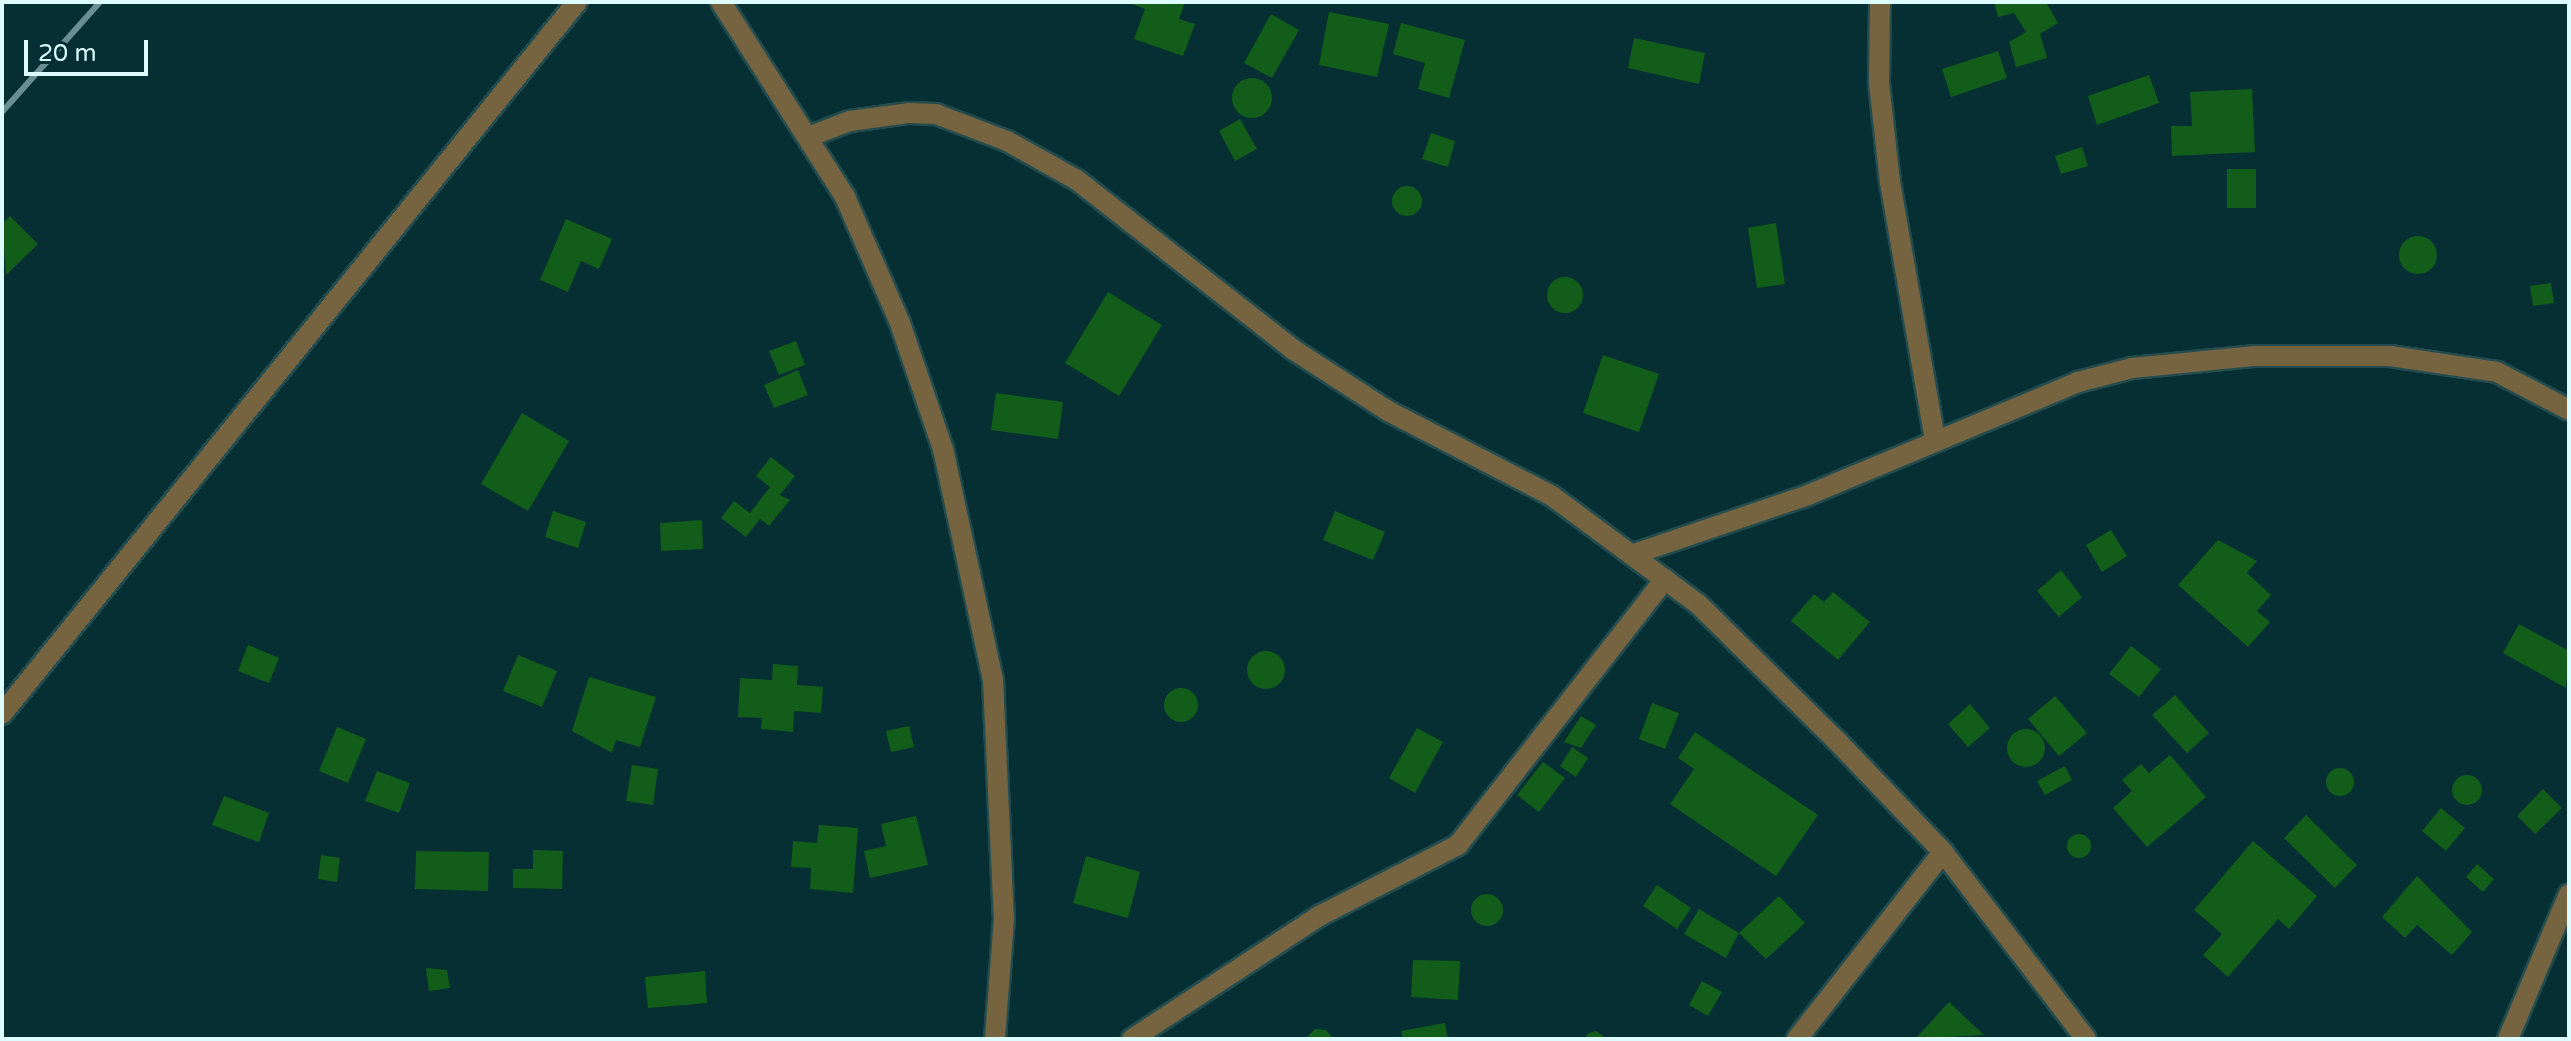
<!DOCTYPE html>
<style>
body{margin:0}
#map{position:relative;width:2571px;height:1041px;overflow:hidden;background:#052f32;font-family:"Varela Round",sans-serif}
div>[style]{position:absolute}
.building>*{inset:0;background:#125d19}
.round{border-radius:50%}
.roads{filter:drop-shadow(2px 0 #234c4f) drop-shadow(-2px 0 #234c4f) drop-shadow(0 2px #234c4f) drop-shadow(0 -2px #234c4f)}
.minor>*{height:20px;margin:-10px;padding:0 10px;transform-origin:10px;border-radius:10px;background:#766441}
.tertiary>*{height:20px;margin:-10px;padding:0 10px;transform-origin:10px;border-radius:10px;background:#766441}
.rail>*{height:6px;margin:-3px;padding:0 3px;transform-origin:3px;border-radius:3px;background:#698f92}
span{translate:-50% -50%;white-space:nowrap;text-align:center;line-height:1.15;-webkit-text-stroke:6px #052f32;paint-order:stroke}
.frame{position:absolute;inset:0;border:4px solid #dcfcff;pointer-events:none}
.scale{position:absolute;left:24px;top:40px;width:124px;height:36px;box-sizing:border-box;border:4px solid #dcfcff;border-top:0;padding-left:10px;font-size:24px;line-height:28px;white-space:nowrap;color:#dcfcff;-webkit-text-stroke:6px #052f32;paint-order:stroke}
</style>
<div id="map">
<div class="building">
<i style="clip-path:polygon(1127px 2px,1185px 2px,1179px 19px,1195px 24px,1183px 56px,1134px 39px,1145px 9px)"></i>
<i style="clip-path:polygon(1994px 2px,2046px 2px,2058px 23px,2040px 34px,2047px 58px,2016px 67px,2009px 42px,2026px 32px,2014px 13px,1998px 17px)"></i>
<i style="clip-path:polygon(1329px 12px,1389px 24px,1377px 77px,1319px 65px)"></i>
<i style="clip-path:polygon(1271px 14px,1299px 30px,1272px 78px,1244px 63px)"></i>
<i style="clip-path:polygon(1401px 23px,1465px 40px,1449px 98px,1418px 89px,1425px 63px,1393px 54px)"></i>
<i style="clip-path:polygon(1634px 38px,1705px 53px,1699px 84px,1628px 68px)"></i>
<i style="clip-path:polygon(1998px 51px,2007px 78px,1951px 97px,1942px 69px)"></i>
<i style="clip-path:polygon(2149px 75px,2159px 103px,2097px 125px,2088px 96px)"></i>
<i class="round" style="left:1232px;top:78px;width:40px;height:40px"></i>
<i style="clip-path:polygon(2252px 89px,2255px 152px,2172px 156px,2171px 126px,2192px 126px,2190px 92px)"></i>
<i style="clip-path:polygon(1240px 119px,1257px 149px,1235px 161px,1219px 131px)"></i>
<i style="clip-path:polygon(1431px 133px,1455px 141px,1448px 167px,1422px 159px)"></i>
<i style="clip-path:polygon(2082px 147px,2088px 166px,2061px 174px,2055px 156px)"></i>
<i style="clip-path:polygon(2227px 169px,2256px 169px,2256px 208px,2227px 208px)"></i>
<i class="round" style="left:1392px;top:186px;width:30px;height:30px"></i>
<i style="clip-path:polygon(10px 216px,38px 244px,6px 275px,2px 224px)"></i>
<i style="clip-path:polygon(566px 219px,612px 239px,599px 269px,581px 261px,568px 292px,540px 280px)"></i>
<i style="clip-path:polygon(1776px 223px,1785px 284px,1757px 288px,1748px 228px)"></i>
<i class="round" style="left:2399px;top:236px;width:38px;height:38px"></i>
<i class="round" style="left:1547px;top:277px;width:36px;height:36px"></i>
<i style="clip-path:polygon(2551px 283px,2554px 303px,2533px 306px,2530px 286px)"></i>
<i style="clip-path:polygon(1108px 292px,1162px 325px,1119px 396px,1065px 363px)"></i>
<i style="clip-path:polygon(796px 341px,805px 365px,779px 375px,769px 351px)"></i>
<i style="clip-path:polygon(1603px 355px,1659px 374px,1639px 432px,1583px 413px)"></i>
<i style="clip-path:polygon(798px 370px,808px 395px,774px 408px,764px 385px)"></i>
<i style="clip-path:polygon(996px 393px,1063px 402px,1058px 439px,991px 430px)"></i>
<i style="clip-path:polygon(522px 413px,569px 441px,528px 511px,481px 484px)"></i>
<i style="clip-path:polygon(771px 457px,795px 476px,780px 495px,790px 500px,769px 526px,760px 519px,746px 537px,721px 518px,734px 501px,750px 513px,770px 487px,756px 476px)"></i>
<i style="clip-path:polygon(553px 511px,586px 522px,578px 548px,545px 537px)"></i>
<i style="clip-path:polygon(1335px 511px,1385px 532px,1373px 560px,1323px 540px)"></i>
<i style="clip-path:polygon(702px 520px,703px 549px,661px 551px,660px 523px)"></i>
<i style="clip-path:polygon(2111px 530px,2127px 556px,2102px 572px,2086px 545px)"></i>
<i style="clip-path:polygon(2218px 540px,2257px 561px,2247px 573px,2271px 595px,2257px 611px,2270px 622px,2248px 647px,2178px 585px)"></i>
<i style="clip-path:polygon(2061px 570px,2082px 597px,2059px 617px,2037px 591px)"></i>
<i style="clip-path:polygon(1833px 592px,1870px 622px,1838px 660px,1791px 621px,1814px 594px,1824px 602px)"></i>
<i style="clip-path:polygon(2519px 624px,2569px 651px,2566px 688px,2503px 653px)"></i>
<i style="clip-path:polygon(248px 645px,279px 658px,269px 683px,238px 671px)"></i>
<i style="clip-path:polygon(2131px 646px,2161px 669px,2139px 697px,2109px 674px)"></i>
<i class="round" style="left:1247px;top:651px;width:38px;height:38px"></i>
<i style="clip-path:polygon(518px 655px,557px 671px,542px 707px,503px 691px)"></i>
<i style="clip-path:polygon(773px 664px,798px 666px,797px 685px,823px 687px,821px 713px,794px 711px,793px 732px,761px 729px,762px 718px,738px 717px,740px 678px,772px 680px)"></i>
<i style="clip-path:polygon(589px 677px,656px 697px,640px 747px,616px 740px,612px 753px,572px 731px)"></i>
<i class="round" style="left:1164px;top:688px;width:34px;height:34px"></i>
<i style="clip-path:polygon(2175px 695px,2209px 733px,2187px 753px,2152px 715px)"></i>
<i style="clip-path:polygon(2055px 696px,2087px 733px,2059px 756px,2028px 719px)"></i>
<i style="clip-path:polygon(1652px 703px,1679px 713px,1665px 749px,1639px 739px)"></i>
<i style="clip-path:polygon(1970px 704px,1990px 728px,1968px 747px,1948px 724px)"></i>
<i style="clip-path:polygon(1581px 716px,1596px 725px,1581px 748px,1564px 742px)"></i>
<i style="clip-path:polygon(909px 726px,914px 747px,891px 752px,886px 731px)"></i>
<i style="clip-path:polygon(337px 727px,366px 739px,348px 783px,319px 771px)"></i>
<i style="clip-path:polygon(1417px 728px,1443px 742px,1415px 793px,1389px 778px)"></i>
<i class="round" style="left:2007px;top:729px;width:38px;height:38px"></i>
<i style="clip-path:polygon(1695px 732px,1818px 815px,1776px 876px,1670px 804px,1694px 769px,1678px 758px)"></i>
<i style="clip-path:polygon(1572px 747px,1588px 758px,1576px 777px,1560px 766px)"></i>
<i style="clip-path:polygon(2170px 755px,2206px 797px,2147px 847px,2113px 808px,2132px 791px,2122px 780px,2141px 764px,2149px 773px)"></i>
<i style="clip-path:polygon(1543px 762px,1565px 778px,1539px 812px,1517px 795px)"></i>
<i style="clip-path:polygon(632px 765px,658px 769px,653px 805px,626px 801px)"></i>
<i style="clip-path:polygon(2065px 766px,2072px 780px,2045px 795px,2037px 781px)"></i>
<i class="round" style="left:2326px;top:768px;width:28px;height:28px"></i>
<i style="clip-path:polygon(377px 771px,410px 783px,399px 813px,365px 801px)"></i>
<i class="round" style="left:2452px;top:775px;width:30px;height:30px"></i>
<i style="clip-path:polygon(2543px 789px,2562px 808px,2535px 834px,2517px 816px)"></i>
<i style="clip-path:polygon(224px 796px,269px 813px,259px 842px,212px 825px)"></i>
<i style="clip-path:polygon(2441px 808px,2465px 828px,2446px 851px,2422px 831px)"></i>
<i style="clip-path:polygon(2306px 815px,2357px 865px,2335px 888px,2284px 838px)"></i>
<i style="clip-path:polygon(916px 816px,928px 865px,870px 878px,864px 851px,886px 846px,881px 824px)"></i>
<i style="clip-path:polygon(819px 825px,858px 828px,853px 893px,810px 889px,811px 868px,791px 867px,793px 841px,817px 843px)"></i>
<i class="round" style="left:2067px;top:834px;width:24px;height:24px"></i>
<i style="clip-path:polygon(2253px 841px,2317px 896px,2289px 929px,2278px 919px,2228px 977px,2203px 955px,2222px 934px,2194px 910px)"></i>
<i style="clip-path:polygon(533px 850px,563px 851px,562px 889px,513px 888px,513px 869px,533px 869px)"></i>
<i style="clip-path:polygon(416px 851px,489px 852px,488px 891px,415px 889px)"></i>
<i style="clip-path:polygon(321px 855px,340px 858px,337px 882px,318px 879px)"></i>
<i style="clip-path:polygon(1086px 856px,1140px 872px,1128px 918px,1073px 903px)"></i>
<i style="clip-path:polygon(2477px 864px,2494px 879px,2483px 892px,2466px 877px)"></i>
<i style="clip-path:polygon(2417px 876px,2472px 932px,2452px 955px,2417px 925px,2405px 938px,2382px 917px)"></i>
<i style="clip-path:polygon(1657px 885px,1691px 908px,1677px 929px,1643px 906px)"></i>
<i class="round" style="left:1471px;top:894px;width:32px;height:32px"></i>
<i style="clip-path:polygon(1779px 896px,1805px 923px,1766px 959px,1739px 933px)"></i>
<i style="clip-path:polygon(1699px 909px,1739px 933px,1726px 958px,1684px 934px)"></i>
<i style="clip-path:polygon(1413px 960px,1460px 961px,1458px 1000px,1411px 997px)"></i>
<i style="clip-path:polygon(426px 968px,447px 970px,450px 988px,429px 991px)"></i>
<i style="clip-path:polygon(705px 971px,707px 1003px,648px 1008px,645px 977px)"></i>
<i style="clip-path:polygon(1702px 981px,1722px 992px,1708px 1016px,1689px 1005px)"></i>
<i style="clip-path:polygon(1949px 1002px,1984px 1035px,1915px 1039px)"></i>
<i style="clip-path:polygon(1445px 1023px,1448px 1039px,1403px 1039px,1401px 1031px)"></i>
<i style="clip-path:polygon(1315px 1029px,1326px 1030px,1334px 1039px,1305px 1039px)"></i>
<i style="clip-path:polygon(1596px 1031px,1607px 1039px,1584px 1039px,1589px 1033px)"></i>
</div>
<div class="roads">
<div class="minor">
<i style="left:1880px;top:2px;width:81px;rotate:90.7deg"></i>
<i style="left:1879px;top:83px;width:100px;rotate:83.7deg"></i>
<i style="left:1890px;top:182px;width:263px;rotate:80.1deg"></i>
<i style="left:808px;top:137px;width:45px;rotate:-20.9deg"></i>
<i style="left:850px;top:121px;width:60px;rotate:-7.7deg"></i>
<i style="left:909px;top:113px;width:27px;rotate:2deg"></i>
<i style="left:936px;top:114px;width:76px;rotate:20.8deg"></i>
<i style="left:1007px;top:141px;width:80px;rotate:29.1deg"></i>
<i style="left:1077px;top:180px;width:276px;rotate:38.1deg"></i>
<i style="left:1294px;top:350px;width:112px;rotate:33deg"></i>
<i style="left:1388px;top:411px;width:185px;rotate:27.4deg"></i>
<i style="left:1552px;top:496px;width:182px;rotate:36.5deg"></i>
<i style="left:1698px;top:604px;width:197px;rotate:44.6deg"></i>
<i style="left:1838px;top:742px;width:152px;rotate:46.3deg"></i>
<i style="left:1943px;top:852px;width:235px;rotate:52.6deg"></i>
<i style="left:1634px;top:554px;width:184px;rotate:-18.7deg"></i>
<i style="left:1808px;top:495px;width:293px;rotate:-22.7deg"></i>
<i style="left:2078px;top:382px;width:56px;rotate:-14.5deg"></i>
<i style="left:2132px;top:368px;width:124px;rotate:-5.6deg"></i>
<i style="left:2255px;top:356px;width:135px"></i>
<i style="left:2390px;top:356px;width:108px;rotate:8.5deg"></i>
<i style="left:2497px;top:372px;width:81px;rotate:27.8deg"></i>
<i style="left:2px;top:714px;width:915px;rotate:-51.08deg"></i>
<i style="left:1132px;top:1039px;width:226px;rotate:-33.3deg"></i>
<i style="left:1321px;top:915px;width:154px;rotate:-27.1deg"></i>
<i style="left:1458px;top:845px;width:337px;rotate:-52.1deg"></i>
<i style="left:1797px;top:1039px;width:237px;rotate:-52deg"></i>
<i style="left:2508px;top:1039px;width:157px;rotate:-67.2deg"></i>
</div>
<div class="tertiary">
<i style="left:721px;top:2px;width:231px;rotate:57.5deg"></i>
<i style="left:845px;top:197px;width:137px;rotate:66.4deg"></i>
<i style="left:900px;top:323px;width:133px;rotate:71.2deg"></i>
<i style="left:943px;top:449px;width:236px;rotate:77.8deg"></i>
<i style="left:993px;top:680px;width:238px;rotate:87.4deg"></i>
<i style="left:1004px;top:918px;width:121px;rotate:94.3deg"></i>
</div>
</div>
<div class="rail">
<i style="left:2px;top:112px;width:147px;rotate:-48.3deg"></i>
</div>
<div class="frame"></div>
<div class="scale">20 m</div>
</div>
